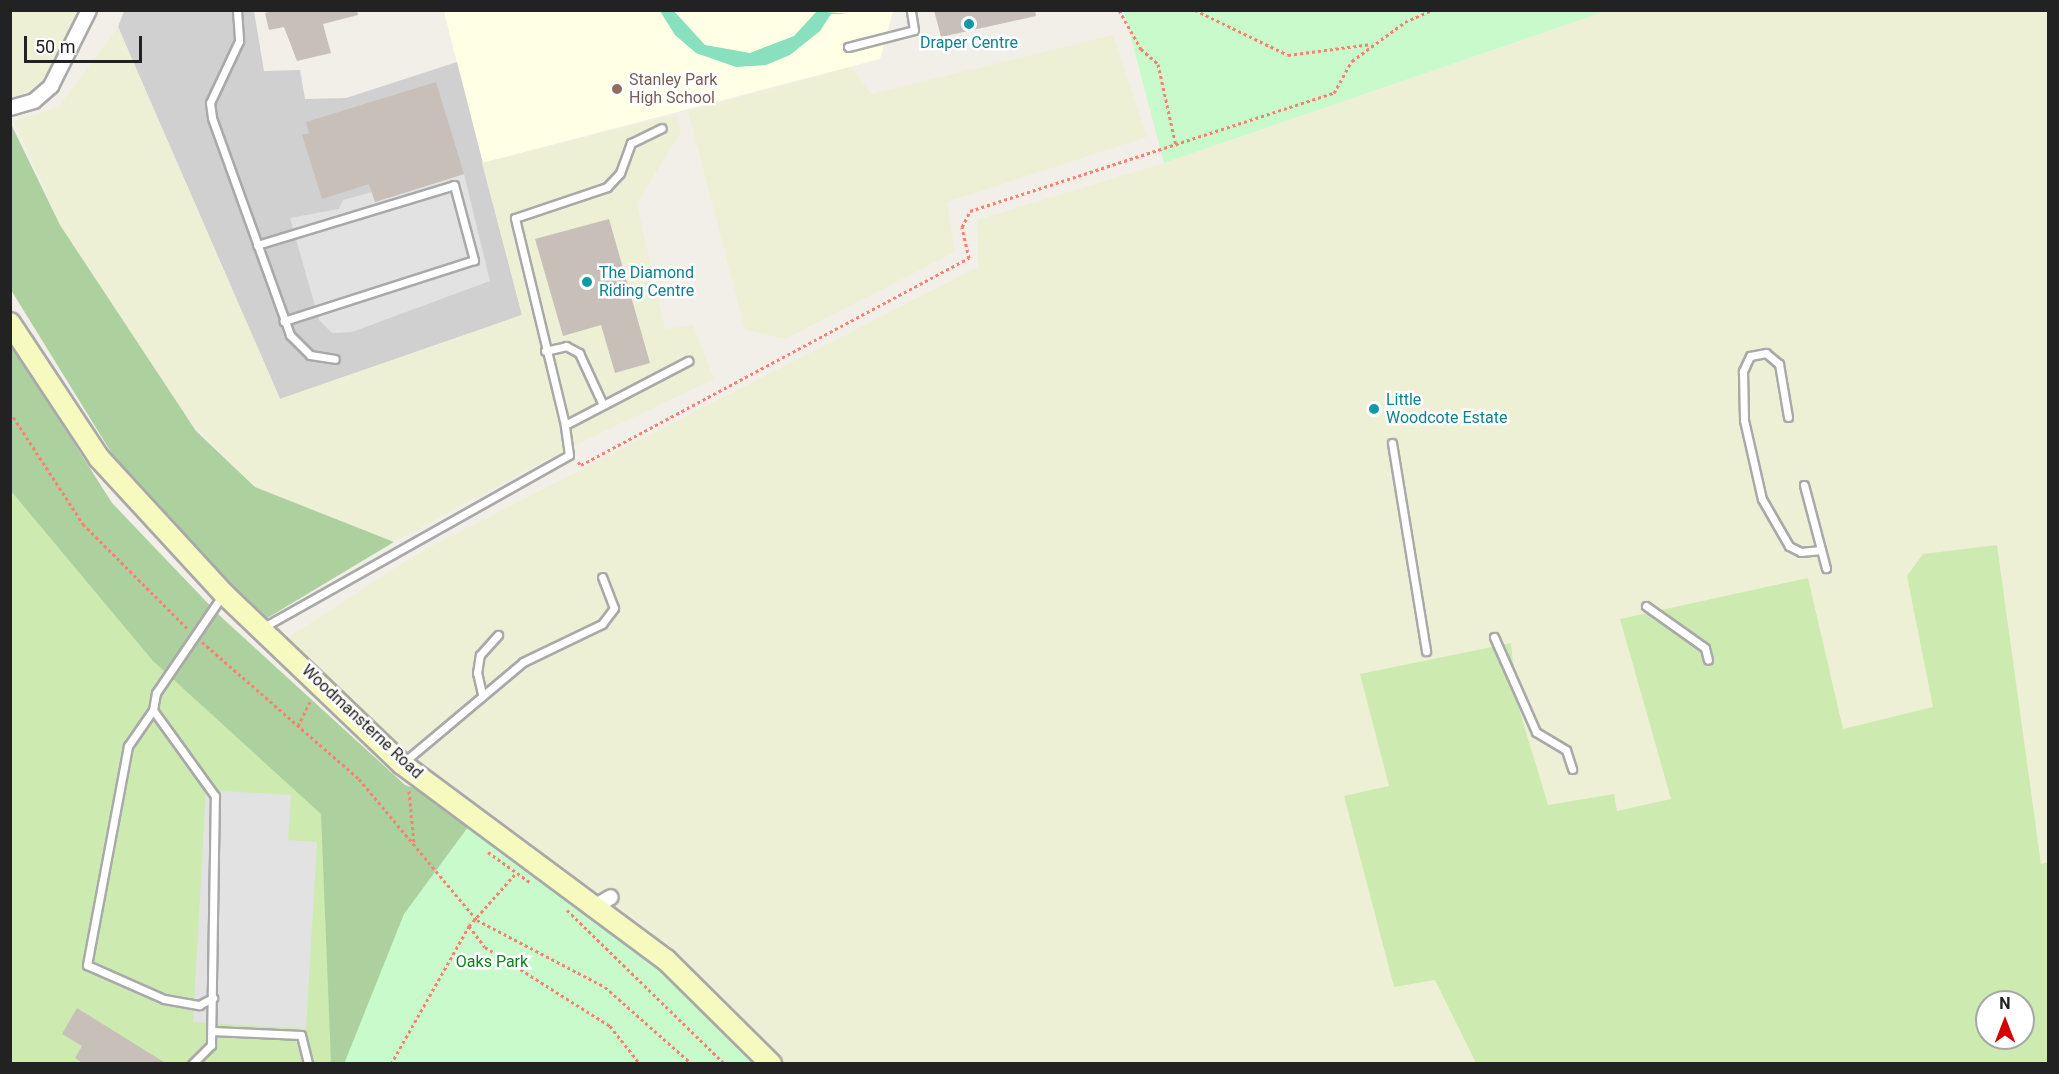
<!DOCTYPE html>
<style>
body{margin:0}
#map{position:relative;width:2059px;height:1074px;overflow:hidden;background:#f2efe9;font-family:Roboto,sans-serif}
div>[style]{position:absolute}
.education>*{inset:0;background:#ffffe5}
.religious>*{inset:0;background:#d0d0d0}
.farmland>*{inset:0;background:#eef0d5}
.grass>*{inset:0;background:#cdebb0}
.forest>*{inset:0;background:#add19e}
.park>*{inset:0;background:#c8facc}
.pitch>*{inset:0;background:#88e0be}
.parking>*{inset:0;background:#e2e2e2}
.building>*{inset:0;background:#c7bfb8}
.path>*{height:3px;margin-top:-1.5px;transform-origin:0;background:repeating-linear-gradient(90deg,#fa8072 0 3px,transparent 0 6px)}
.roads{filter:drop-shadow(2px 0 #a9a9a9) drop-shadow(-2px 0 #a9a9a9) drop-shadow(0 2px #a9a9a9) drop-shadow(0 -2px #a9a9a9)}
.lane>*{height:7px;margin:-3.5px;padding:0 3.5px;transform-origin:3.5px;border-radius:3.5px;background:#fff}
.street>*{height:14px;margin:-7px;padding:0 7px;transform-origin:7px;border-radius:7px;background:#fff}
.secondary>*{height:20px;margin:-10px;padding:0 10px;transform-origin:10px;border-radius:10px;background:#f7fabf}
.dots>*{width:16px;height:16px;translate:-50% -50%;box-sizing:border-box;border:3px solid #fff;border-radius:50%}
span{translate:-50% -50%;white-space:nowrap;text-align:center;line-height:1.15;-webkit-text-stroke:5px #fff;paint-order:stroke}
.culture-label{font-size:16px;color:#0d838f}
.left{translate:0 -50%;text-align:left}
.education-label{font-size:16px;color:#785e54}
.street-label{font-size:16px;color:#222}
.park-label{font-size:16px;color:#0c8416}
.frame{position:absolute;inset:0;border:12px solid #222;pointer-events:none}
.north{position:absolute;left:1975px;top:990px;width:60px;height:60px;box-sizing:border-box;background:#fff;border:2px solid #a7a7a7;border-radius:50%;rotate:0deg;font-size:16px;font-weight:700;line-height:24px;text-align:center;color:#222}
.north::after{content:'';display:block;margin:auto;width:21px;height:27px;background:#d40000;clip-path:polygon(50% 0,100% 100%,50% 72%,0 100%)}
.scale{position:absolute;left:24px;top:36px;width:118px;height:27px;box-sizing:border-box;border:3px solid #222;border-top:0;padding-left:8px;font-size:18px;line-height:21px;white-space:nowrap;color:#222;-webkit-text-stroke:4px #fff;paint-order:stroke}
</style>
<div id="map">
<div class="education">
<i style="clip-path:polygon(444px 11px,893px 11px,880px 59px,482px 163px)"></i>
</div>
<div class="religious">
<i style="clip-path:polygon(124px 11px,254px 11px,264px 71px,300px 70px,305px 99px,346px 98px,457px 62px,522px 315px,280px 399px,118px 27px)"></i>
</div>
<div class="farmland">
<i style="clip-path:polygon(10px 11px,78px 11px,40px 88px,11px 99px)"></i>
<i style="clip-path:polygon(evenodd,1606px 11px,2048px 11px,2048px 1063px,771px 1063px,388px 741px,287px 638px,420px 552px,978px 267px,977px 220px,1164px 163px,1606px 11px,1987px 1002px,2023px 1002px,2023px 1038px,1987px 1038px,1987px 1002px)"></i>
<i style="clip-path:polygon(118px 27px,280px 399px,522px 315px,482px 163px,677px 114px,681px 132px,637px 203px,665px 329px,693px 325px,714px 379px,559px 453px,394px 542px,255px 487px,189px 420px,60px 225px,14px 121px,58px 107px)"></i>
<i style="clip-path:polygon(1113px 35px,1147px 137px,947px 202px,955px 252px,785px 339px,745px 330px,688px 111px,851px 67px,871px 94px)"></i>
</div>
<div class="grass">
<i style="clip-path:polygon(10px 354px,112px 503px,204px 601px,405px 785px,434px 795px,344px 1063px,11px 1063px)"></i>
<i style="clip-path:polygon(evenodd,1997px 545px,2041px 864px,2048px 862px,2048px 1063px,1476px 1063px,1435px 980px,1394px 987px,1344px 796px,1389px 786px,1360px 674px,1511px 643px,1517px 702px,1548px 805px,1614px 794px,1617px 811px,1671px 799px,1620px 619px,1808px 578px,1843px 729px,1933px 707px,1907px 576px,1923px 554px,1997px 545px,1987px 1002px,2023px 1002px,2023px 1038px,1987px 1038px,1987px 1002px)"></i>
</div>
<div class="forest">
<i style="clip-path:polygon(11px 124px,60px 225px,196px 431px,255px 487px,394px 542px,264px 620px,208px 562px,114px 457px,11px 290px)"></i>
<i style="clip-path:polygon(10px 342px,112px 503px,222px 618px,405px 785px,434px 795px,524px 863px,487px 1063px,331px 1063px,321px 814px,153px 661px,11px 491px)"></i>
</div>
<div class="park">
<i style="clip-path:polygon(1124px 11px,1124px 10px,1606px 11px,1164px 163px)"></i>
<i style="clip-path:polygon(471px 823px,666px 960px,771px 1064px,344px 1064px,404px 914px)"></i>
</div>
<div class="pitch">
<i style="clip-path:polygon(660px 11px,674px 11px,705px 45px,750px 53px,794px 36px,817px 11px,848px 14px,831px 14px,820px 31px,790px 55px,766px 65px,736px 67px,696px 53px,675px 35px)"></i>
</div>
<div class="parking">
<i style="clip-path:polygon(464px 174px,490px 281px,352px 332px,332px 333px,319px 320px,290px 218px,339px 209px,343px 200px,372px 192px,375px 202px)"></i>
<i style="clip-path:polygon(206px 790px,291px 795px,288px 840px,317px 842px,306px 1029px,193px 1022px)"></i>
</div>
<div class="building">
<i style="clip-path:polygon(275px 10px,357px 10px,358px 15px,323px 24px,331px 53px,297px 61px,284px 27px,269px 30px,265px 13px)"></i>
<i style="clip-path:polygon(934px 10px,1035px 10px,1036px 16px,941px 37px)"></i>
<i style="clip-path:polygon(436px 82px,464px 174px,375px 202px,369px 184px,322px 199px,302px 135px,309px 133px,306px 122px)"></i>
<i style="clip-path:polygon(609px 219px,650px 363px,615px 373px,601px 325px,563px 336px,535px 239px)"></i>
<i style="clip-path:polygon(77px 1008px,167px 1064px,84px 1064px,75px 1058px,82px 1046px,62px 1034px)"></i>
</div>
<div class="path">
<i style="left:1119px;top:10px;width:45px;rotate:60.6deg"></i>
<i style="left:1141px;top:49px;width:23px;rotate:41deg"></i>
<i style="left:1158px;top:64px;width:84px;rotate:77.6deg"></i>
<i style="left:1195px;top:10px;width:103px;rotate:25.8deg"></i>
<i style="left:1288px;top:55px;width:84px;rotate:-7.5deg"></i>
<i style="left:10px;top:412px;width:134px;rotate:56.9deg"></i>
<i style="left:83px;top:524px;width:147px;rotate:45deg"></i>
<i style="left:578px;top:462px;width:4px;rotate:45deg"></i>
<i style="left:581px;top:465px;width:440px;rotate:-28.1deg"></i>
<i style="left:969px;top:258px;width:32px;rotate:-103deg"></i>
<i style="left:962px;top:227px;width:18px;rotate:-63deg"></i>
<i style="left:970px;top:211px;width:383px;rotate:-18deg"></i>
<i style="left:1334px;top:93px;width:37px;rotate:-61deg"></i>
<i style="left:1352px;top:61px;width:66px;rotate:-36.3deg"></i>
<i style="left:1405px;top:22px;width:30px;rotate:-24deg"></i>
<i style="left:202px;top:642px;width:208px;rotate:41.1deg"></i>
<i style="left:359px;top:779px;width:184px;rotate:50.1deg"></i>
<i style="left:477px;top:920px;width:144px;rotate:27.6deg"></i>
<i style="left:605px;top:987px;width:116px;rotate:41.5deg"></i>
<i style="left:298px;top:726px;width:28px;rotate:-64deg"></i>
<i style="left:409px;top:791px;width:53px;rotate:84.6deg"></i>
<i style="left:488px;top:852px;width:53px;rotate:35.8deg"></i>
<i style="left:567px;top:910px;width:221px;rotate:44.3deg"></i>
<i style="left:469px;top:926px;width:26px;rotate:53deg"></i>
<i style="left:485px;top:947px;width:148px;rotate:32.3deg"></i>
<i style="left:610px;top:1026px;width:48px;rotate:51.7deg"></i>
<i style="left:391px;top:1064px;width:159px;rotate:-60.5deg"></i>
<i style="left:469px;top:926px;width:71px;rotate:-48.4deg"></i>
</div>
<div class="roads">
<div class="lane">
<i style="left:237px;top:10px;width:31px;rotate:86deg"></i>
<i style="left:239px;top:41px;width:68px;rotate:115.1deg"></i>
<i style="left:210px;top:103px;width:15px;rotate:82deg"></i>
<i style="left:212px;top:118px;width:231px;rotate:70.2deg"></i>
<i style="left:290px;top:335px;width:28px;rotate:45deg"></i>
<i style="left:310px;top:355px;width:25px;rotate:9deg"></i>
<i style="left:848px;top:47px;width:68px;rotate:-14.4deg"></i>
<i style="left:914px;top:30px;width:20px;rotate:-99deg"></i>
<i style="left:257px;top:245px;width:206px;rotate:-16.9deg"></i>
<i style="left:454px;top:185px;width:78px;rotate:75.1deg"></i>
<i style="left:474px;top:260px;width:200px;rotate:162.2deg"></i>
<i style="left:545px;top:351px;width:22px;rotate:-13deg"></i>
<i style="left:566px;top:346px;width:15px;rotate:28deg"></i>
<i style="left:579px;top:353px;width:57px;rotate:65.2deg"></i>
<i style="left:1788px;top:417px;width:54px;rotate:-99.6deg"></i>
<i style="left:1779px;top:364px;width:17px;rotate:-140deg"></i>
<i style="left:1766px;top:353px;width:16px;rotate:169deg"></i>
<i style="left:1750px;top:356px;width:17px;rotate:115deg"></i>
<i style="left:1743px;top:371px;width:49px;rotate:88.8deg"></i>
<i style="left:1744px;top:420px;width:81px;rotate:77.2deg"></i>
<i style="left:1762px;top:499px;width:54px;rotate:60.1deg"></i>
<i style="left:1789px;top:546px;width:13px;rotate:27deg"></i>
<i style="left:1801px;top:552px;width:20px;rotate:-6deg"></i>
<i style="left:565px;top:425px;width:213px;rotate:-103.6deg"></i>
<i style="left:515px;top:218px;width:97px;rotate:-18.6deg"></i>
<i style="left:607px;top:187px;width:19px;rotate:-47deg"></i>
<i style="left:620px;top:173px;width:32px;rotate:-70deg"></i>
<i style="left:631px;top:143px;width:34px;rotate:-26deg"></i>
<i style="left:1392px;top:443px;width:211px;rotate:80.7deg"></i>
<i style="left:1804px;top:485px;width:86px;rotate:75.2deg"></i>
<i style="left:1646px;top:606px;width:72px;rotate:35.4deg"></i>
<i style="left:1705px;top:648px;width:12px;rotate:76deg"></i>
<i style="left:262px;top:628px;width:352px;rotate:-29.4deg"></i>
<i style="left:569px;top:455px;width:30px;rotate:-98deg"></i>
<i style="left:565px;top:425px;width:139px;rotate:-27.5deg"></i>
<i style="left:1494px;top:637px;width:104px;rotate:66.1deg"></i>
<i style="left:1536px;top:732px;width:35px;rotate:31deg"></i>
<i style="left:1566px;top:750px;width:20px;rotate:72deg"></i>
<i style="left:482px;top:694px;width:22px;rotate:-103deg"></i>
<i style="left:477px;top:673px;width:18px;rotate:-81deg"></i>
<i style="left:480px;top:655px;width:27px;rotate:-48deg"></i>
<i style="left:153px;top:710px;width:44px;rotate:124.8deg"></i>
<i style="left:128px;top:746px;width:223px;rotate:100.6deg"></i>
<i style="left:87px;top:965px;width:84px;rotate:23.8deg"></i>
<i style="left:164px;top:999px;width:36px;rotate:10deg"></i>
<i style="left:199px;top:1005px;width:16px;rotate:-27deg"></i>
<i style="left:404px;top:762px;width:155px;rotate:-40deg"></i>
<i style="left:523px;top:662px;width:88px;rotate:-25.7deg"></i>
<i style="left:602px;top:624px;width:20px;rotate:-53deg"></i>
<i style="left:614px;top:608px;width:33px;rotate:-111deg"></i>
<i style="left:212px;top:1031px;width:89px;rotate:2.6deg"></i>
<i style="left:301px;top:1035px;width:30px;rotate:76deg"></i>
<i style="left:192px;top:1064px;width:27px;rotate:-45deg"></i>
<i style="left:211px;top:1045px;width:249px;rotate:-89.1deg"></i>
<i style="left:215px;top:796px;width:106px;rotate:-125.8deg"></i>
<i style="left:153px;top:710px;width:17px;rotate:-80deg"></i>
<i style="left:156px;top:693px;width:117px;rotate:-55.8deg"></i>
</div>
<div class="street">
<i style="left:10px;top:108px;width:25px;rotate:-16deg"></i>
<i style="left:34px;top:101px;width:23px;rotate:-41deg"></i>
<i style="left:51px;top:86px;width:85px;rotate:-63.4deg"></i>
<i style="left:596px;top:906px;width:17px;rotate:-31deg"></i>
</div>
<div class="secondary">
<i style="left:10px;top:323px;width:162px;rotate:56.6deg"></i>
<i style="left:99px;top:458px;width:185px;rotate:47.4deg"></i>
<i style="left:224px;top:594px;width:246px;rotate:43.7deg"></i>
<i style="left:402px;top:764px;width:329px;rotate:36.6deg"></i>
<i style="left:666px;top:960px;width:148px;rotate:44.7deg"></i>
</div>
</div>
<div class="dots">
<i style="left:969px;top:24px;background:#0f9aa8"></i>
<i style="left:617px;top:89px;background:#8d6e63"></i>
<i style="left:587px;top:282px;background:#0f9aa8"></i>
<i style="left:1374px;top:409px;background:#0f9aa8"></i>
</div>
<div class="culture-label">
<span style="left:969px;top:43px">Draper Centre</span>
<span class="left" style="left:599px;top:282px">The Diamond<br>Riding Centre</span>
<span class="left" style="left:1386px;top:409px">Little<br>Woodcote Estate</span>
</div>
<div class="education-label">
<span class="left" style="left:629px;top:89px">Stanley Park<br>High School</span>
</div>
<div class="street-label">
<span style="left:362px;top:722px;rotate:43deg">Woodmansterne Road</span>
</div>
<div class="park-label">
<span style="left:492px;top:962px">Oaks Park</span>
</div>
<div class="frame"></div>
<div class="north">N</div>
<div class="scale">50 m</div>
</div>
